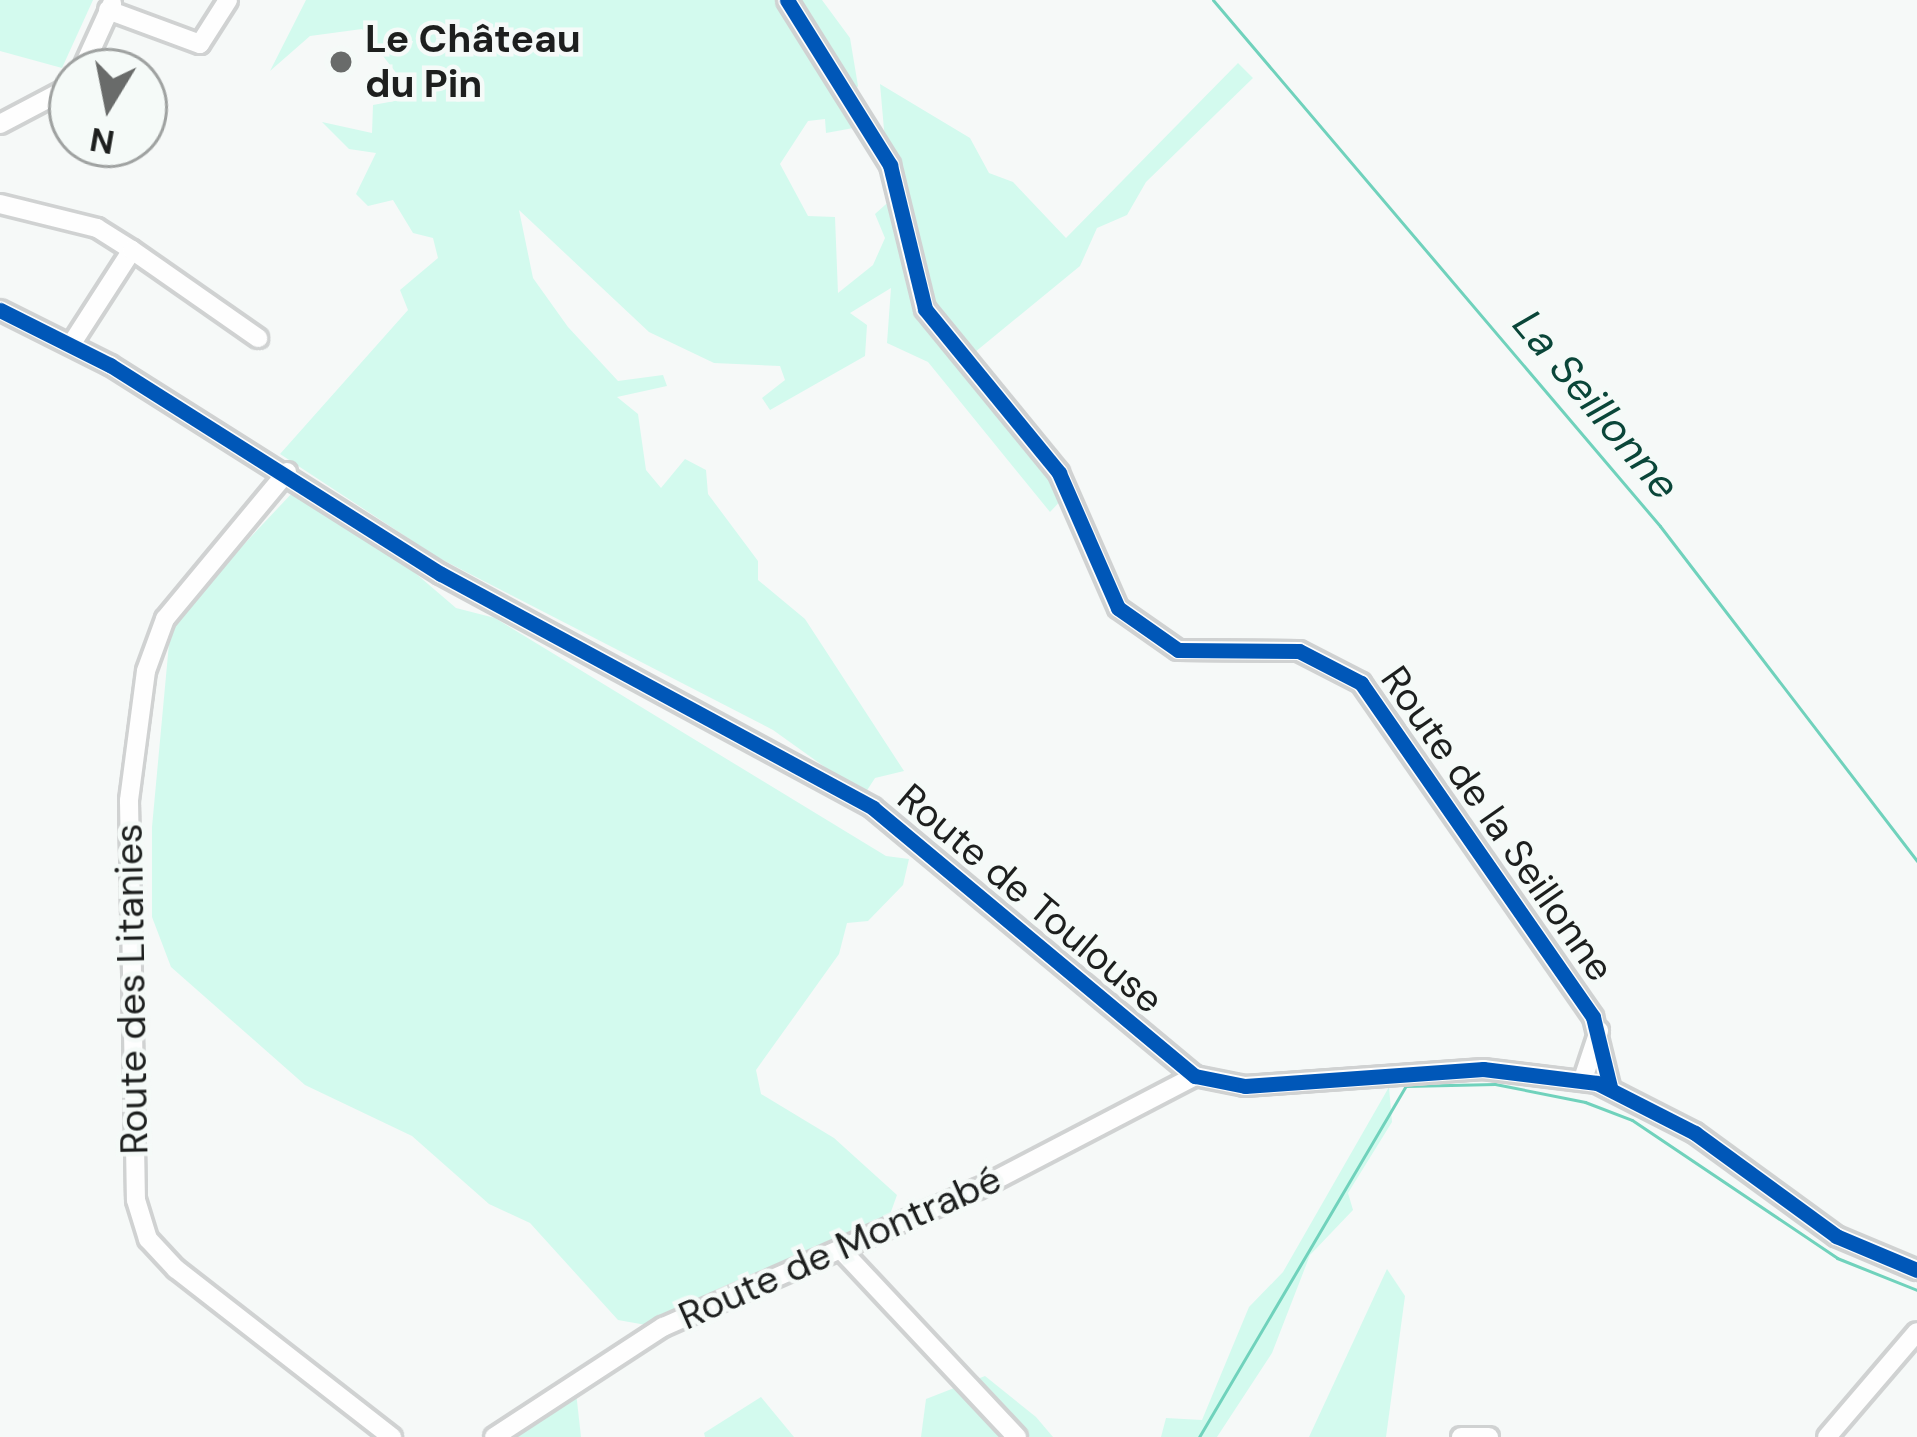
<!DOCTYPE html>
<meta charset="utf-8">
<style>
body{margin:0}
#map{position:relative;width:1917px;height:1437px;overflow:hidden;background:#f6f9f8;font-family:"DM Sans",sans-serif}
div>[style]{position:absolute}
.green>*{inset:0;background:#d3faee}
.stream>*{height:3px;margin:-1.5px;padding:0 1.5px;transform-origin:1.5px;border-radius:1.5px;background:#70d2bc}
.roads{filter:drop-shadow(3px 0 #d0d2d2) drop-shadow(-3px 0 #d0d2d2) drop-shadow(0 3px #d0d2d2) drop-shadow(0 -3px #d0d2d2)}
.minor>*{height:18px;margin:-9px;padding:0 9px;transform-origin:9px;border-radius:9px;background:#fefefe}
.cycleway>*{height:15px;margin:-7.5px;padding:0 7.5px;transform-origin:7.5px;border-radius:7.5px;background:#0057b8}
.dots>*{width:33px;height:33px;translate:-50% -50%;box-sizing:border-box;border:6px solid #f5faf8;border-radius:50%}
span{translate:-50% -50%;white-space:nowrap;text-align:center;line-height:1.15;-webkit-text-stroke:9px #f5faf8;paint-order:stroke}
.poi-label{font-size:39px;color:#1d1f1e;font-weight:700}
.left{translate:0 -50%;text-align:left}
.street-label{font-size:39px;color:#1d1f1e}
.water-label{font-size:42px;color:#0a4639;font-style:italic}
.north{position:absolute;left:48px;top:48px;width:120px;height:120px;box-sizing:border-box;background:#f5faf8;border:3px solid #9fa2a1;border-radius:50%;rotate:190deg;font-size:33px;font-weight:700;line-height:48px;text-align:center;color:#1d1f1e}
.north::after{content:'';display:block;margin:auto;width:42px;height:54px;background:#696b6a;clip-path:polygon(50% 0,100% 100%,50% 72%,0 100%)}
</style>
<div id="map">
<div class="green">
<i style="clip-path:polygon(0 0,93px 0,62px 68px,0 51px)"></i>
<i style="clip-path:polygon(306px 0,822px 0,850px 38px,858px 86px,844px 106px,859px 127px,826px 133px,825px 119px,808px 121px,780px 164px,808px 216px,835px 217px,838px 293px,873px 265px,885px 238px,875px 214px,904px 188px,885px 141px,880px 84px,970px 138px,989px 173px,1013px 182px,1066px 238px,1238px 63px,1253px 78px,1146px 182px,1127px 215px,1097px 228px,1080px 266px,969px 357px,1067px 494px,1050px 512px,928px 362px,887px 343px,891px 288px,850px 313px,867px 325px,865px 356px,770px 410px,762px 398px,785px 380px,780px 366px,714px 363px,649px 332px,519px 210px,533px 278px,568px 327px,618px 381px,663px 375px,667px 386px,617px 397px,638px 414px,646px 470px,661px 488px,685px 459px,706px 470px,708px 494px,758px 561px,758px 580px,805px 619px,904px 771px,875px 778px,864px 795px,773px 730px,437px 557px,280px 454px,408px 310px,400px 290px,438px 258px,433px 238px,413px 233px,393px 200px,368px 206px,356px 194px,376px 153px,349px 149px,322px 122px,372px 133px,373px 105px,400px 100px,404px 83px,362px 29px,310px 36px,270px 71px)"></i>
<i style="clip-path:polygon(293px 492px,379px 542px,456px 608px,495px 618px,886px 856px,909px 859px,903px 885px,868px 921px,847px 923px,839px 954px,756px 1070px,761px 1094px,834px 1138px,897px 1195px,888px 1220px,646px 1325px,618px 1320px,530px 1223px,489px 1204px,412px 1136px,305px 1085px,171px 967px,152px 917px,152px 827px,171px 622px)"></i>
<i style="clip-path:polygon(1389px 1087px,1392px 1122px,1348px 1193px,1353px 1210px,1310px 1255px,1272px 1353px,1217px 1437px,1161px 1437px,1166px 1418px,1202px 1420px,1249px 1307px,1283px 1272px)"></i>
<i style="clip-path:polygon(1387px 1269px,1405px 1296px,1386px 1437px,1309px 1437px)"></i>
<i style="clip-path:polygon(985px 1376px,1036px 1417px,1053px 1437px,921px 1437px,926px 1399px)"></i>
<i style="clip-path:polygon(575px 1383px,581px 1437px,500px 1437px)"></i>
<i style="clip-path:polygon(761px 1397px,794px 1437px,705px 1437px,704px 1433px)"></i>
</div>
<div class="stream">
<i style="left:1213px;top:0;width:690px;rotate:49.64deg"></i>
<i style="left:1660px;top:526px;width:422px;rotate:52.5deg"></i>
<i style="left:1199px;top:1437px;width:407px;rotate:-59.5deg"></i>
<i style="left:1406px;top:1086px;width:89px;rotate:-1.3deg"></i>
<i style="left:1495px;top:1084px;width:92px;rotate:11.3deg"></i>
<i style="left:1585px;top:1102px;width:50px;rotate:21deg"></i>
<i style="left:1632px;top:1120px;width:247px;rotate:33.9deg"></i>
<i style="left:1837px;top:1258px;width:86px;rotate:21.8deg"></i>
</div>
<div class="roads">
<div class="minor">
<i style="left:787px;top:0;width:195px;rotate:58deg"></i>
<i style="left:890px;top:165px;width:148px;rotate:76.3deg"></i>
<i style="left:925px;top:309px;width:212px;rotate:50.7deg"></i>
<i style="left:1059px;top:473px;width:147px;rotate:66.4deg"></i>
<i style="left:1118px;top:608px;width:73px;rotate:35deg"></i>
<i style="left:1178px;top:650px;width:121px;rotate:0.5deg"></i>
<i style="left:1299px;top:651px;width:70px;rotate:27.3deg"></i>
<i style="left:1361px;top:683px;width:407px;rotate:55.2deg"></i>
<i style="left:1593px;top:1017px;width:72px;rotate:76.3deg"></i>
<i style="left:108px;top:10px;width:98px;rotate:20.3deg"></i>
<i style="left:200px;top:44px;width:52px;rotate:-57.5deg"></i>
<i style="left:81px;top:72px;width:75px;rotate:-65.5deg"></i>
<i style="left:0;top:124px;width:81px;rotate:-27.8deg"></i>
<i style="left:0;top:204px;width:100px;rotate:13.9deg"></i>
<i style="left:97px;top:228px;width:41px;rotate:32.2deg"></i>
<i style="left:132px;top:250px;width:111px;rotate:122.8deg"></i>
<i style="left:132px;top:250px;width:154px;rotate:34.9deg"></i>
<i style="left:0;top:310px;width:123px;rotate:26.6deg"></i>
<i style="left:110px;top:365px;width:391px;rotate:32.3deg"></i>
<i style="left:441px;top:574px;width:491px;rotate:28.4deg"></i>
<i style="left:873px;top:808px;width:419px;rotate:39.8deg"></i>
<i style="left:1195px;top:1076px;width:51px;rotate:11.3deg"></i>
<i style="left:1245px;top:1086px;width:239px;rotate:-4.1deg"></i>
<i style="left:1483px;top:1069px;width:115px;rotate:7deg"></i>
<i style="left:1597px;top:1083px;width:110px;rotate:27deg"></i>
<i style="left:1695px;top:1133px;width:175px;rotate:36.1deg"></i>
<i style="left:1836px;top:1236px;width:88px;rotate:22.8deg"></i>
<i style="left:287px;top:472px;width:191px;rotate:129.7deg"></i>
<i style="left:165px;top:619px;width:55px;rotate:110.1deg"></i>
<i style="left:146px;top:671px;width:131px;rotate:97.5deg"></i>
<i style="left:129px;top:801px;width:399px;rotate:89deg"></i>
<i style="left:136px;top:1200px;width:41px;rotate:72.9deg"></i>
<i style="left:148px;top:1239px;width:41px;rotate:47deg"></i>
<i style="left:176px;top:1269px;width:274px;rotate:37.9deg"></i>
<i style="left:1583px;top:1079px;width:51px;rotate:-71.6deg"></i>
<i style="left:844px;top:1253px;width:253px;rotate:46.8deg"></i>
<i style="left:494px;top:1437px;width:202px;rotate:-33.1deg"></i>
<i style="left:663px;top:1327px;width:344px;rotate:-23.7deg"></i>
<i style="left:978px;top:1189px;width:245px;rotate:-27.5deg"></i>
<i style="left:1461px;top:1437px;width:28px"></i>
<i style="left:1827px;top:1437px;width:138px;rotate:-49.4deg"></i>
</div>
</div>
<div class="cycleway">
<i style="left:787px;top:0;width:195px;rotate:58deg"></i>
<i style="left:890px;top:165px;width:148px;rotate:76.3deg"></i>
<i style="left:925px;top:309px;width:212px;rotate:50.7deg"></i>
<i style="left:1059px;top:473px;width:147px;rotate:66.4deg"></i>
<i style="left:1118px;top:608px;width:73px;rotate:35deg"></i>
<i style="left:1178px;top:650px;width:121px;rotate:0.5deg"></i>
<i style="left:1299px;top:651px;width:70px;rotate:27.3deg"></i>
<i style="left:1361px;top:683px;width:407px;rotate:55.2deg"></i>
<i style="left:1593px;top:1017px;width:72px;rotate:76.3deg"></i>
<i style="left:0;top:310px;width:123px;rotate:26.6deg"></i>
<i style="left:110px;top:365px;width:391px;rotate:32.3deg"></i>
<i style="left:441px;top:574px;width:491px;rotate:28.4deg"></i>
<i style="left:873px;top:808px;width:419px;rotate:39.8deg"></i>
<i style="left:1195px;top:1076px;width:51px;rotate:11.3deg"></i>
<i style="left:1245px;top:1086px;width:239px;rotate:-4.1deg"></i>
<i style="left:1483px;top:1069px;width:115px;rotate:7deg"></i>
<i style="left:1597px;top:1083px;width:110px;rotate:27deg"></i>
<i style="left:1695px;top:1133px;width:175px;rotate:36.1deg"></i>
<i style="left:1836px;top:1236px;width:88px;rotate:22.8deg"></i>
</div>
<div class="dots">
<i style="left:341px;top:62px;background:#696b6a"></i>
</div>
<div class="poi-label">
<span class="left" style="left:365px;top:62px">Le Château<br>du Pin</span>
</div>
<div class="street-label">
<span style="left:1497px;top:824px;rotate:55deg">Route de la Seillonne</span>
<span style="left:1030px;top:899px;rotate:40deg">Route de Toulouse</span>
<span style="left:132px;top:989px;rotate:-91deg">Route des Litanies</span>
<span style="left:840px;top:1248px;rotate:-24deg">Route de Montrabé</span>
</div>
<div class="water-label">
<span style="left:1596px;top:405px;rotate:50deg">La Seillonne</span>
</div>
<div class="north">N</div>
</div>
